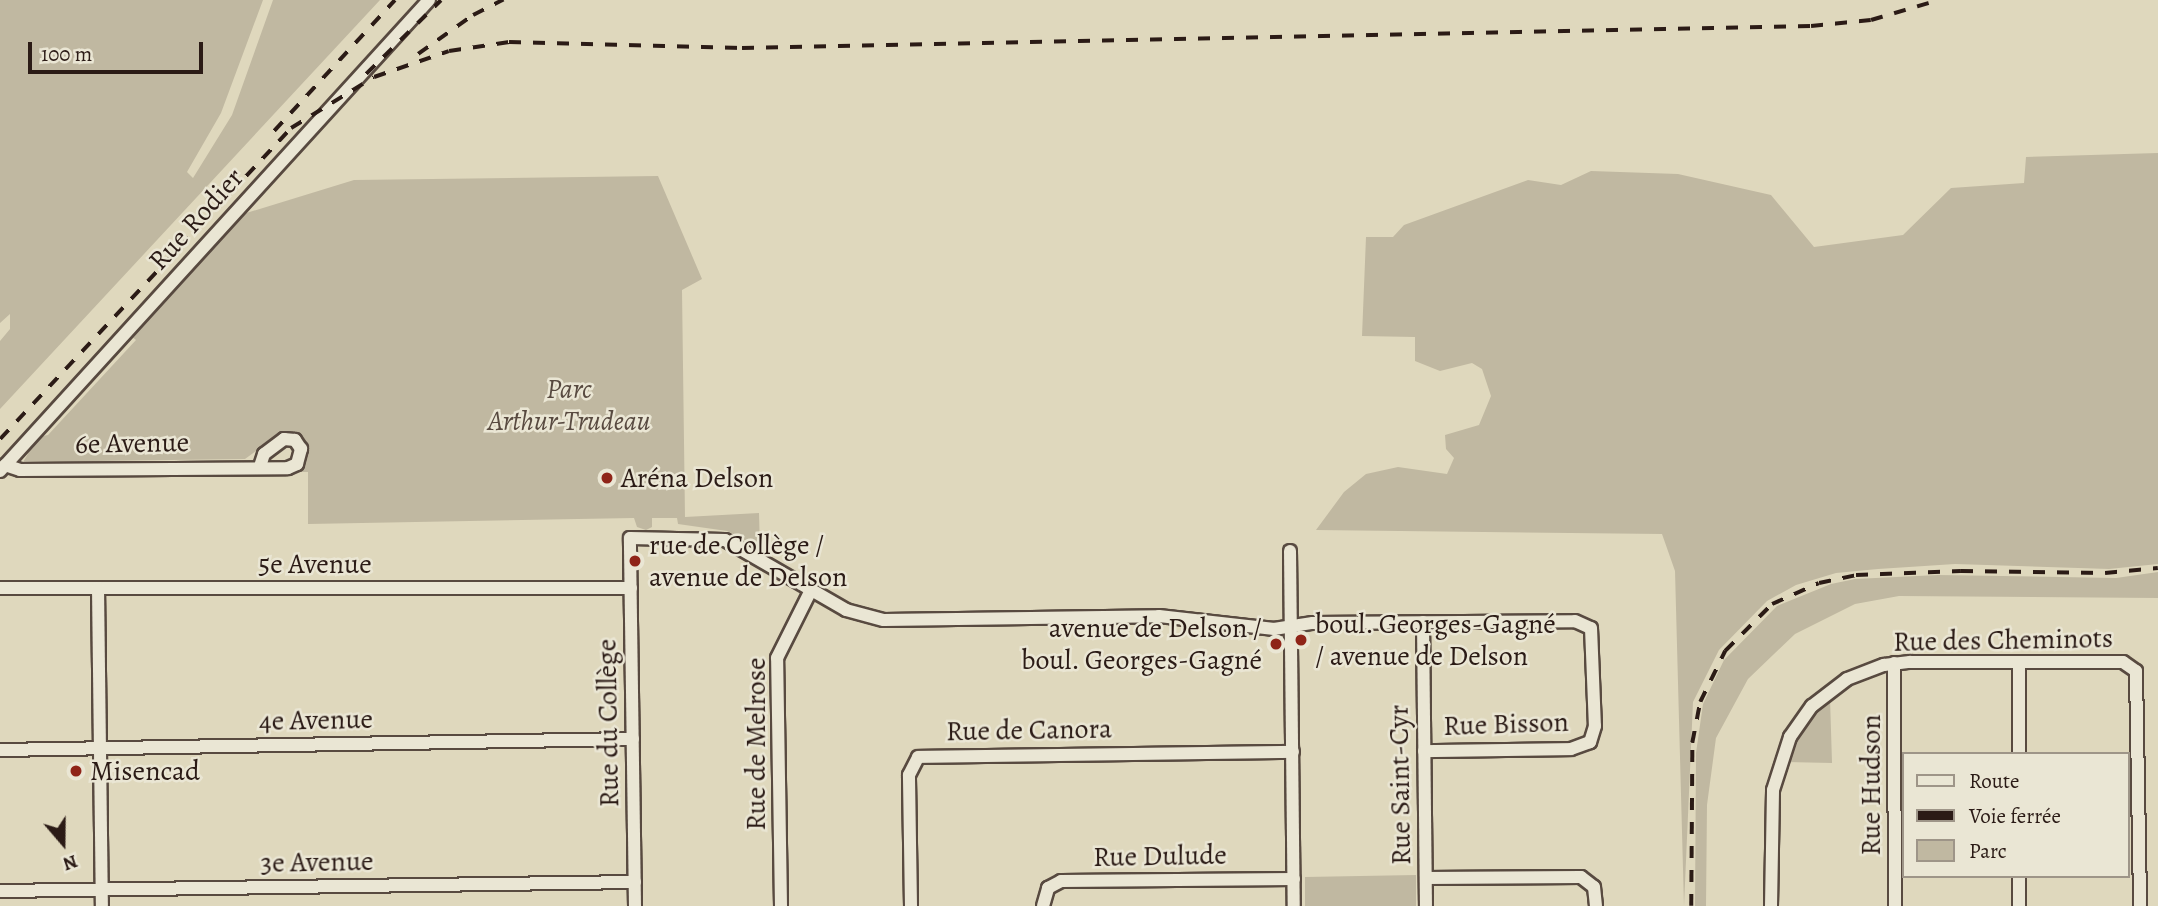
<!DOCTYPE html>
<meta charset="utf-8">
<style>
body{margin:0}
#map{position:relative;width:2158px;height:906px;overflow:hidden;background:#dfd8bd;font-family:Alegreya,serif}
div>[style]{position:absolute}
.green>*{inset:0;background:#c0b8a1}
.roads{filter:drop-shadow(2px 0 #584a40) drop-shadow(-2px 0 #584a40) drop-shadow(0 2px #584a40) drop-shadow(0 -2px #584a40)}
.street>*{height:12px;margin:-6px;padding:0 6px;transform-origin:6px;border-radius:6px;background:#eae6d4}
.rail>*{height:3.5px;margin-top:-1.75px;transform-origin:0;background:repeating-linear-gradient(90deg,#2b1b16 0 12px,transparent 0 24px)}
.dots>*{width:19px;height:19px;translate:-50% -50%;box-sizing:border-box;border:4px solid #eae6d4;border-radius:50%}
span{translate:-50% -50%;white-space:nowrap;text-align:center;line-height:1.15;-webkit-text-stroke:5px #eae6d4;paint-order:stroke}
.street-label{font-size:28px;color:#2b1b16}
.park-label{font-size:28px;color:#584a40;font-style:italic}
.poi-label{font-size:28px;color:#2b1b16}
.left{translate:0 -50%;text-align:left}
.right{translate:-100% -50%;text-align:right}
.legend{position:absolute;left:1902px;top:752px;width:228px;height:126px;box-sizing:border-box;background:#eae6d4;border:2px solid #9e9588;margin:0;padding:9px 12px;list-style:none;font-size:21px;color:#2b1b16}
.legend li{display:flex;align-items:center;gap:14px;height:35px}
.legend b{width:35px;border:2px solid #9e9588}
.north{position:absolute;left:28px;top:808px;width:70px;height:70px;-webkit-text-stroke:5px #eae6d4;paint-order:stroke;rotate:160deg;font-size:19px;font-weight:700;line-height:28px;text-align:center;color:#2b1b16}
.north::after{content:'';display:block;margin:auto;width:24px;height:32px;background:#2b1b16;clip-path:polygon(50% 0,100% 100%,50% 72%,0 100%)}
.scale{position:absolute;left:28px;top:42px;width:175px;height:32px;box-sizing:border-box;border:4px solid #2b1b16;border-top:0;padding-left:9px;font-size:21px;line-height:24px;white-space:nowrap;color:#2b1b16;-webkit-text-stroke:5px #eae6d4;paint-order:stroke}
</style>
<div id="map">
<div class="green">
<i style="clip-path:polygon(0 0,263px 0,221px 113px,187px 172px,193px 178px,232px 115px,273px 0,380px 0,0 409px,0 341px,10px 329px,10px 314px,0 323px)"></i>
<i style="clip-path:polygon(2158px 153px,2158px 564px,2109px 569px,1955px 564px,1878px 569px,1836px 573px,1796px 585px,1767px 601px,1719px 650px,1693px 702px,1684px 906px,1675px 571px,1662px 534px,1316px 530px,1344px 492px,1366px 474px,1398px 467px,1447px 474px,1454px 458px,1446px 449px,1445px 435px,1479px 425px,1491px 396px,1482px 369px,1472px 363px,1440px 371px,1415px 361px,1415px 337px,1362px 336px,1366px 237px,1393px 237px,1404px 225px,1528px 180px,1561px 185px,1591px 171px,1678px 174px,1771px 195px,1814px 247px,1903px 235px,1951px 188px,2024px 183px,2026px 157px)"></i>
<i style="clip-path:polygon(658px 176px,702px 279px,682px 290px,685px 517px,759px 513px,760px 548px,727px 531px,678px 524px,677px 518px,652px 518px,652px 527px,646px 530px,637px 527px,634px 518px,308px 524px,308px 472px,294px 472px,305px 463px,307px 449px,292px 434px,277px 436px,245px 459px,23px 462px,38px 437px,48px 435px,136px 340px,131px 336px,243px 214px,354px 180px)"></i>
<i style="clip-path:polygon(2158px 572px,2158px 598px,1899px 596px,1855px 604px,1795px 634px,1748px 679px,1716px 738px,1707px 805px,1706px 906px,1695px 906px,1696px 753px,1703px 704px,1724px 660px,1777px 606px,1831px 584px,1855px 579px,1938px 575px,2116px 578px)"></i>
<i style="clip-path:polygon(1830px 699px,1832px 763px,1786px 762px,1809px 720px)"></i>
<i style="clip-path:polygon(1416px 875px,1416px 906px,1305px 906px,1305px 877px)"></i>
</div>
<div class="roads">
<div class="street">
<i style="left:5px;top:465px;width:16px;rotate:18deg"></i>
<i style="left:20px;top:470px;width:268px;rotate:-0.4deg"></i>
<i style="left:288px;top:468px;width:10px;rotate:-24deg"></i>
<i style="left:297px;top:464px;width:16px;rotate:-75deg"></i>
<i style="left:301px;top:449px;width:11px;rotate:-124deg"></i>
<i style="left:295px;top:440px;width:11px;rotate:-175deg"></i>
<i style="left:284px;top:439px;width:25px;rotate:143deg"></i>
<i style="left:264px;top:454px;width:13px;rotate:108deg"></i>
<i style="left:0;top:471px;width:637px;rotate:-47.67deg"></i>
<i style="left:1290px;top:551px;width:355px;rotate:89.4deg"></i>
<i style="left:0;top:588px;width:631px"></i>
<i style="left:98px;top:588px;width:318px;rotate:89.3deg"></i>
<i style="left:1423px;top:622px;width:284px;rotate:89.4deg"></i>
<i style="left:1894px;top:663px;width:243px;rotate:89.8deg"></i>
<i style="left:2019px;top:663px;width:91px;rotate:90deg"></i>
<i style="left:0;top:750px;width:633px;rotate:-1deg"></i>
<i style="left:2019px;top:876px;width:30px;rotate:90deg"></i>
<i style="left:1426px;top:878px;width:155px;rotate:-0.4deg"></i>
<i style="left:1581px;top:877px;width:16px;rotate:38deg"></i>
<i style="left:1594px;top:887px;width:19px;rotate:84deg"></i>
<i style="left:0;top:891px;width:635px;rotate:-0.81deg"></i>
<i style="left:635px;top:906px;width:368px;rotate:-90.8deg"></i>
<i style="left:630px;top:538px;width:95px;rotate:1.2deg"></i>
<i style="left:725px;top:540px;width:140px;rotate:30deg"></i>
<i style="left:846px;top:610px;width:39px;rotate:15deg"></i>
<i style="left:884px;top:620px;width:275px;rotate:-0.8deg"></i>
<i style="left:1159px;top:616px;width:116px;rotate:6.4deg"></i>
<i style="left:1274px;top:629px;width:39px;rotate:-9deg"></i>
<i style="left:1313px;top:623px;width:262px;rotate:-0.4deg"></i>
<i style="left:1575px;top:621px;width:17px;rotate:24deg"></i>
<i style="left:1591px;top:628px;width:98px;rotate:87.7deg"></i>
<i style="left:1595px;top:726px;width:17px;rotate:107deg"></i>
<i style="left:1590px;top:742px;width:20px;rotate:160deg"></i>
<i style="left:1571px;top:749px;width:147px;rotate:179.2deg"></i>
<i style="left:781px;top:906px;width:248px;rotate:-90.9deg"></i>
<i style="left:777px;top:658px;width:76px;rotate:-63.4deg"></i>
<i style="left:911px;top:906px;width:131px;rotate:-90.9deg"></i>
<i style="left:909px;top:775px;width:20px;rotate:-63deg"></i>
<i style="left:918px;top:757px;width:375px;rotate:-0.8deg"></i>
<i style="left:1043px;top:906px;width:19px;rotate:-74deg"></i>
<i style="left:1048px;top:888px;width:15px;rotate:-28deg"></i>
<i style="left:1061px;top:881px;width:233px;rotate:-0.5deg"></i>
<i style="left:1771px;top:906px;width:116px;rotate:-89deg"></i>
<i style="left:1773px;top:790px;width:56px;rotate:-72.2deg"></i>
<i style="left:1790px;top:737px;width:38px;rotate:-55deg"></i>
<i style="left:1812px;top:706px;width:44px;rotate:-37.6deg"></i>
<i style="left:1847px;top:679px;width:40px;rotate:-21deg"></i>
<i style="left:1884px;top:665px;width:26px;rotate:-7deg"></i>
<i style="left:1910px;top:662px;width:213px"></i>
<i style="left:2123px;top:662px;width:16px;rotate:35deg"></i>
<i style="left:2136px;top:671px;width:235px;rotate:89deg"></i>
</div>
</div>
<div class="rail">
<i style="left:418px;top:54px;width:67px;rotate:-35.3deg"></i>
<i style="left:473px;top:15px;width:34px;rotate:-27deg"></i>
<i style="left:366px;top:74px;width:105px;rotate:-44.6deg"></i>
<i style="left:274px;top:131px;width:178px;rotate:-47.3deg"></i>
<i style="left:0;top:439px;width:426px;rotate:-46.9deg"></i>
<i style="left:291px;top:128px;width:97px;rotate:-31.6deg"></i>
<i style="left:374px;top:77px;width:79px;rotate:-19.1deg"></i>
<i style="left:449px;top:51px;width:61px;rotate:-8.5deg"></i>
<i style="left:509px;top:42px;width:233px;rotate:1.5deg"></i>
<i style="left:742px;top:48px;width:1069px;rotate:-1.18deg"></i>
<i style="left:1811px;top:26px;width:60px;rotate:-5.7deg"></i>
<i style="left:1871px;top:20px;width:71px;rotate:-16.4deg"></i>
<i style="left:1691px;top:906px;width:163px;rotate:-89.6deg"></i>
<i style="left:1692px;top:743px;width:42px;rotate:-79deg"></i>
<i style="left:1700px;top:702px;width:57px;rotate:-63.9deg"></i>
<i style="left:1725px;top:651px;width:66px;rotate:-45deg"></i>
<i style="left:1772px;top:604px;width:51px;rotate:-24.1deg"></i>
<i style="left:1819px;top:583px;width:38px;rotate:-12deg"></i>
<i style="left:1856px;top:575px;width:105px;rotate:-2.2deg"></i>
<i style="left:1961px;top:571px;width:144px;rotate:0.8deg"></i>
<i style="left:2105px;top:573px;width:53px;rotate:-5.4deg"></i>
</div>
<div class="dots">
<i style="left:607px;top:478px;background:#8f2418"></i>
<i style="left:635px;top:561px;background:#8f2418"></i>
<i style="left:1301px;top:640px;background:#8f2418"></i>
<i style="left:1276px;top:644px;background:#8f2418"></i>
<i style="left:76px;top:771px;background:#8f2418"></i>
</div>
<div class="street-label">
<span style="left:196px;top:219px;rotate:-48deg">Rue Rodier</span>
<span style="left:132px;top:443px;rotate:-1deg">6e Avenue</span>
<span style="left:315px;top:564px">5e Avenue</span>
<span style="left:2003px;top:640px;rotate:-1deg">Rue des Cheminots</span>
<span style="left:316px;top:720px;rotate:-1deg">4e Avenue</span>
<span style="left:608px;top:723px;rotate:-91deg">Rue du Collège</span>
<span style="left:1506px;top:724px;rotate:-2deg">Rue Bisson</span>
<span style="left:1029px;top:730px;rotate:-1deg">Rue de Canora</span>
<span style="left:756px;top:744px;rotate:-90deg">Rue de Melrose</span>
<span style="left:1400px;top:785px;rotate:-91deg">Rue Saint-Cyr</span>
<span style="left:1871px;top:785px;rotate:-90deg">Rue Hudson</span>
<span style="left:1160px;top:856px;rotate:-1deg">Rue Dulude</span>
<span style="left:317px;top:862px;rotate:-1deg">3e Avenue</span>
</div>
<div class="park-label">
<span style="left:569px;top:405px">Parc<br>Arthur-Trudeau</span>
</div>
<div class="poi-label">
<span class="left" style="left:621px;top:478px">Aréna Delson</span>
<span class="left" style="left:649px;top:561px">rue de Collège /<br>avenue de Delson</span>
<span class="left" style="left:1315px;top:640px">boul. Georges-Gagné<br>/ avenue de Delson</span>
<span class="right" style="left:1262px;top:644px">avenue de Delson /<br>boul. Georges-Gagné</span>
<span class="left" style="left:90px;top:771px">Misencad</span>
</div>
<ul class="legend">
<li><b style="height:9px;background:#eae6d4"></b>Route</li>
<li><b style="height:9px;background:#2b1b16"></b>Voie ferrée</li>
<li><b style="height:19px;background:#c0b8a1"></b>Parc</li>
</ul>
<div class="north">N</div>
<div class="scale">100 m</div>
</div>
